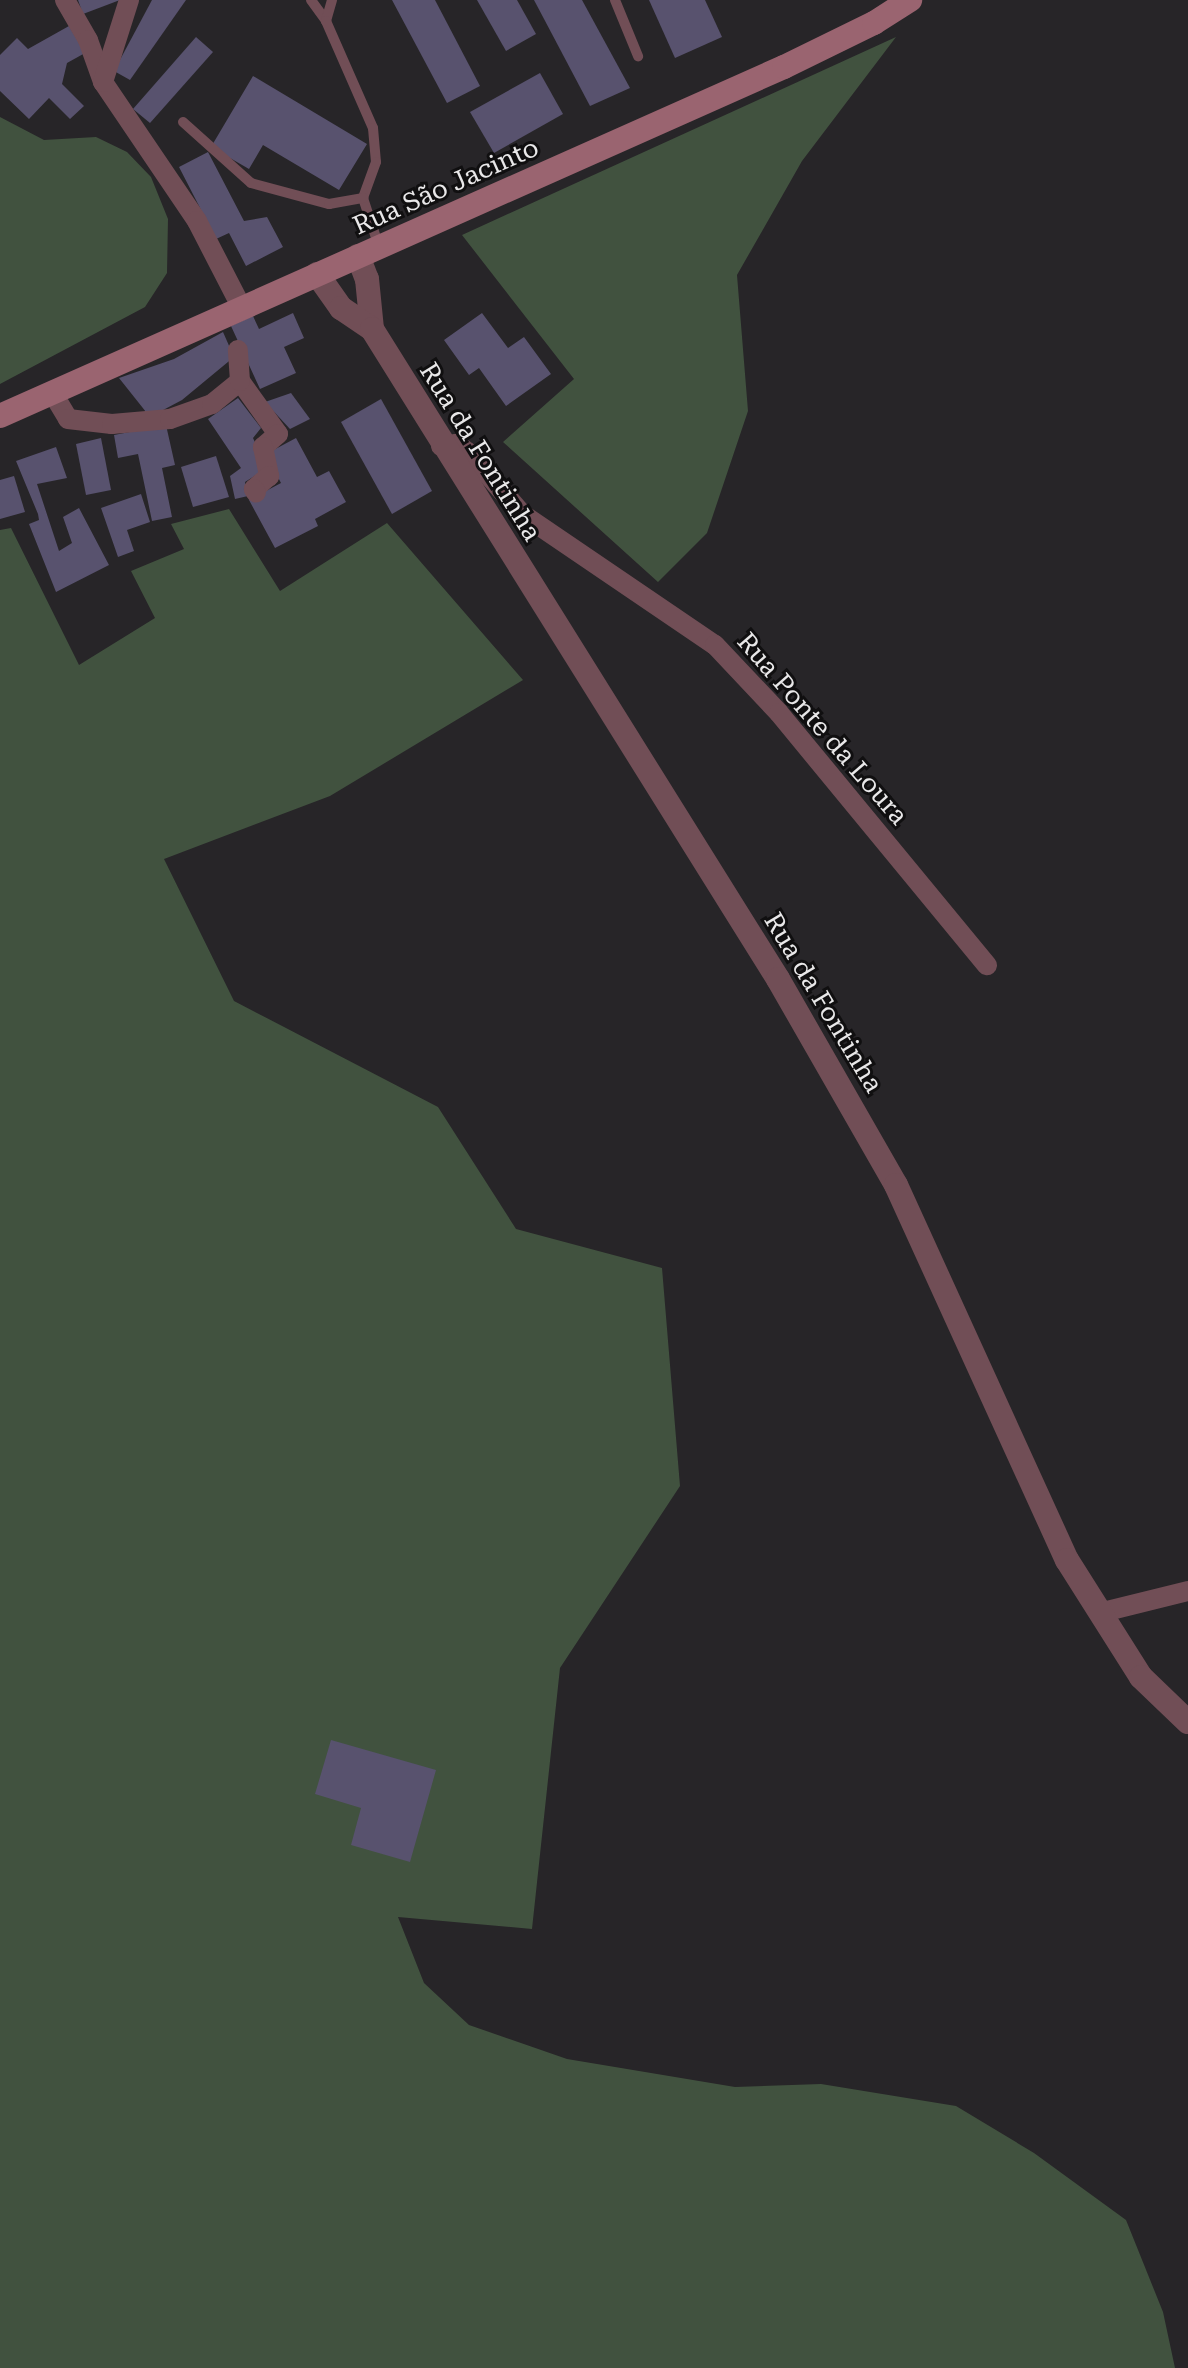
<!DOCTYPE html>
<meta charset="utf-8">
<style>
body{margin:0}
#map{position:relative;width:1188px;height:2368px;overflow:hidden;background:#272528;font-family:"Roboto Serif",serif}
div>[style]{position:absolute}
.green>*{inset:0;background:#41523f}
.building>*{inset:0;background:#58526e}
.service>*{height:10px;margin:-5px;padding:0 5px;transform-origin:5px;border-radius:5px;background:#714e56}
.minor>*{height:20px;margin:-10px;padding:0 10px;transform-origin:10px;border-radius:10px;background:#714e56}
.tertiary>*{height:24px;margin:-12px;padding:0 12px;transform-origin:12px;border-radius:12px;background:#714e56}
.secondary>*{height:24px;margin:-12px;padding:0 12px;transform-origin:12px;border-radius:12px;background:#9a6470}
span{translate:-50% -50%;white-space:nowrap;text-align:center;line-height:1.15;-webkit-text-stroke:6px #100f10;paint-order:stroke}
.street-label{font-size:26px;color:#e9e8e9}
</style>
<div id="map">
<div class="green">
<i style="clip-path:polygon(896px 37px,802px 161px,737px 275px,748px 411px,707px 533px,658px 582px,503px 442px,574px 379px,462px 235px)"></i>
<i style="clip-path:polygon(0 117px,44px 140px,96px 137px,127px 152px,151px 177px,168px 219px,167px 273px,145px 307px,0 384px)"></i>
<i style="clip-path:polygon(229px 509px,280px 591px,387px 523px,523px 680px,330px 796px,164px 859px,234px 1001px,438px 1107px,516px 1229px,662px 1268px,680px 1486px,560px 1668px,532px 1929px,398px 1917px,424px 1983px,469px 2025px,567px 2059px,735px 2087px,821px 2084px,956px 2106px,1034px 2153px,1126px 2220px,1163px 2312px,1175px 2368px,0 2368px,0 530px,11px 528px,79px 665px,155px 618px,131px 571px,184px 549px,171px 524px)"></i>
</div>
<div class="building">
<i style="clip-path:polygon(78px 0,120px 0,83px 14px)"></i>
<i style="clip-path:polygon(152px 0,186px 0,130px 80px,114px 71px)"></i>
<i style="clip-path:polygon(392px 0,435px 0,480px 86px,447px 103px)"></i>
<i style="clip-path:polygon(477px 0,517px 0,536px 34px,506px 51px)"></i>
<i style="clip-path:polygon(534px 0,582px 0,630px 88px,590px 106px)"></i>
<i style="clip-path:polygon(649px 0,705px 0,722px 37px,675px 58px)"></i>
<i style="clip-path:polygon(69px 26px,85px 53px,67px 63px,62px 84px,84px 106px,70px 119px,49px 98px,29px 119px,0 91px,0 55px,17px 38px,28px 49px)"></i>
<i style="clip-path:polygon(196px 37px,213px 52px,150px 123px,133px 109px)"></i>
<i style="clip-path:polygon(540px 73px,563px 114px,494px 153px,470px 112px)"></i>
<i style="clip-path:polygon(253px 76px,367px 144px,339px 190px,263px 145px,249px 169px,211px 147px)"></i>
<i style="clip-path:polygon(208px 152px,244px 221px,267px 217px,283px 247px,246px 266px,229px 233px,216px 239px,179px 167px)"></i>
<i style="clip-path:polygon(293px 313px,304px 338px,284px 347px,296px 373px,260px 389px,231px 326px,253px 316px,259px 329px)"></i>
<i style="clip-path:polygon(482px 313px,508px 348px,524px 337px,551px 374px,506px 406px,479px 368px,469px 375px,444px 340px)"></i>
<i style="clip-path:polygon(223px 332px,234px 357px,182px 400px,150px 417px,119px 378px,174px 359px)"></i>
<i style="clip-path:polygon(291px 393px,310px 419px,290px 429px,265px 402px)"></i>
<i style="clip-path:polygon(238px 398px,261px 428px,253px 438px,267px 468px,245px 482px,248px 496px,235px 499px,230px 476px,241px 468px,208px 419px)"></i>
<i style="clip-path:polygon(381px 399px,432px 491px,392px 514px,341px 422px)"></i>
<i style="clip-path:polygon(166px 425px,175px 465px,162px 468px,172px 517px,152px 521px,138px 454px,118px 458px,114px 435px)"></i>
<i style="clip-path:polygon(101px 438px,111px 490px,86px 495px,76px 444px)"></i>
<i style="clip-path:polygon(296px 438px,317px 477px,329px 471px,346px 502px,315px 519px,318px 526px,275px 548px,249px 500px,281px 483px,266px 454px)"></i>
<i style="clip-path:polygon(56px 447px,67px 478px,37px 484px,59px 551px,72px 543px,63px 517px,79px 508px,109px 565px,56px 592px,29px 524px,39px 520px,38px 514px,16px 461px)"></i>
<i style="clip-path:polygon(216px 456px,229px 497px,193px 507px,181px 467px)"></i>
<i style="clip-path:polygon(14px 476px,25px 512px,0 519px,0 480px)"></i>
<i style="clip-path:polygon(141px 494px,150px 522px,127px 530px,134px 551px,118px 557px,101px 508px)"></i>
<i style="clip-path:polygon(331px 1740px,436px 1770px,410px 1862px,351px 1845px,361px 1808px,315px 1794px)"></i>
</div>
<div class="service">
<i style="left:311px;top:0;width:26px;rotate:54deg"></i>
<i style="left:332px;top:0;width:22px;rotate:106deg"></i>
<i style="left:326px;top:21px;width:117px;rotate:66.3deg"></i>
<i style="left:373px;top:128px;width:34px;rotate:85deg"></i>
<i style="left:376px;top:162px;width:38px;rotate:110deg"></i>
<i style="left:363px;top:198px;width:52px;rotate:71.9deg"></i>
<i style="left:615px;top:0;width:61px;rotate:67.7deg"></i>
<i style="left:183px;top:122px;width:91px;rotate:41.9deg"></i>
<i style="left:251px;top:183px;width:81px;rotate:15.1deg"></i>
<i style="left:329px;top:204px;width:35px;rotate:-10deg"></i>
</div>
<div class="minor">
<i style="left:65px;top:0;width:46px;rotate:60.1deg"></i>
<i style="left:88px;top:40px;width:45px;rotate:70.3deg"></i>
<i style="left:103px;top:82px;width:168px;rotate:55.9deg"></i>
<i style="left:197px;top:221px;width:98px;rotate:62.7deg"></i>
<i style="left:103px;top:82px;width:86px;rotate:-72.4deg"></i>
<i style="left:240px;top:381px;width:65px;rotate:54.4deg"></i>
<i style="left:278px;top:434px;width:20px;rotate:139deg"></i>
<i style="left:263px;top:447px;width:30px;rotate:78deg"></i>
<i style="left:269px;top:476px;width:20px;rotate:139deg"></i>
<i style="left:254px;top:489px;width:4px;rotate:63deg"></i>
<i style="left:52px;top:392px;width:31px;rotate:59deg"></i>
<i style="left:68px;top:419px;width:44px;rotate:6.5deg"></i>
<i style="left:112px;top:424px;width:58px;rotate:-4.9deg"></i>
<i style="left:170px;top:419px;width:45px;rotate:-19.7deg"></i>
<i style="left:212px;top:404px;width:36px;rotate:-39deg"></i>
<i style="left:240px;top:381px;width:31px;rotate:-94deg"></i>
<i style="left:441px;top:446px;width:15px;rotate:-8deg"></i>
<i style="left:456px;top:444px;width:16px;rotate:35deg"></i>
<i style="left:469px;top:453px;width:81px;rotate:49deg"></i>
<i style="left:522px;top:514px;width:233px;rotate:34.2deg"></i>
<i style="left:715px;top:645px;width:93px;rotate:46.7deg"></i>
<i style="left:779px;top:713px;width:327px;rotate:50.5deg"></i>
<i style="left:1099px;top:1613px;width:92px;rotate:-13.9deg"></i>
</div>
<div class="tertiary">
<i style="left:358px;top:256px;width:25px;rotate:69deg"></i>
<i style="left:367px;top:279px;width:50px;rotate:84.3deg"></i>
<i style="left:317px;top:274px;width:42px;rotate:54.8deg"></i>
<i style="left:341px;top:308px;width:37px;rotate:34deg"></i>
<i style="left:372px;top:329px;width:766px;rotate:58.01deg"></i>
<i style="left:778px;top:979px;width:237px;rotate:60.2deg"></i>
<i style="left:896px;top:1185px;width:412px;rotate:65.5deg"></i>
<i style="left:1067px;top:1560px;width:138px;rotate:57.7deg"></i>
<i style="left:1141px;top:1677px;width:65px;rotate:43.8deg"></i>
</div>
<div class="secondary">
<i style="left:0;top:416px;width:858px;rotate:-24deg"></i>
<i style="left:784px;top:67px;width:100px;rotate:-26.1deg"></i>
<i style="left:874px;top:23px;width:43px;rotate:-32.6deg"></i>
</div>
<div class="street-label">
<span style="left:446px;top:187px;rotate:-24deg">Rua São Jacinto</span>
<span style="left:480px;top:452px;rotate:58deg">Rua da Fontinha</span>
<span style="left:822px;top:729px;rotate:49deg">Rua Ponte da Loura</span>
<span style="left:823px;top:1003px;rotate:59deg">Rua da Fontinha</span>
</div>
</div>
